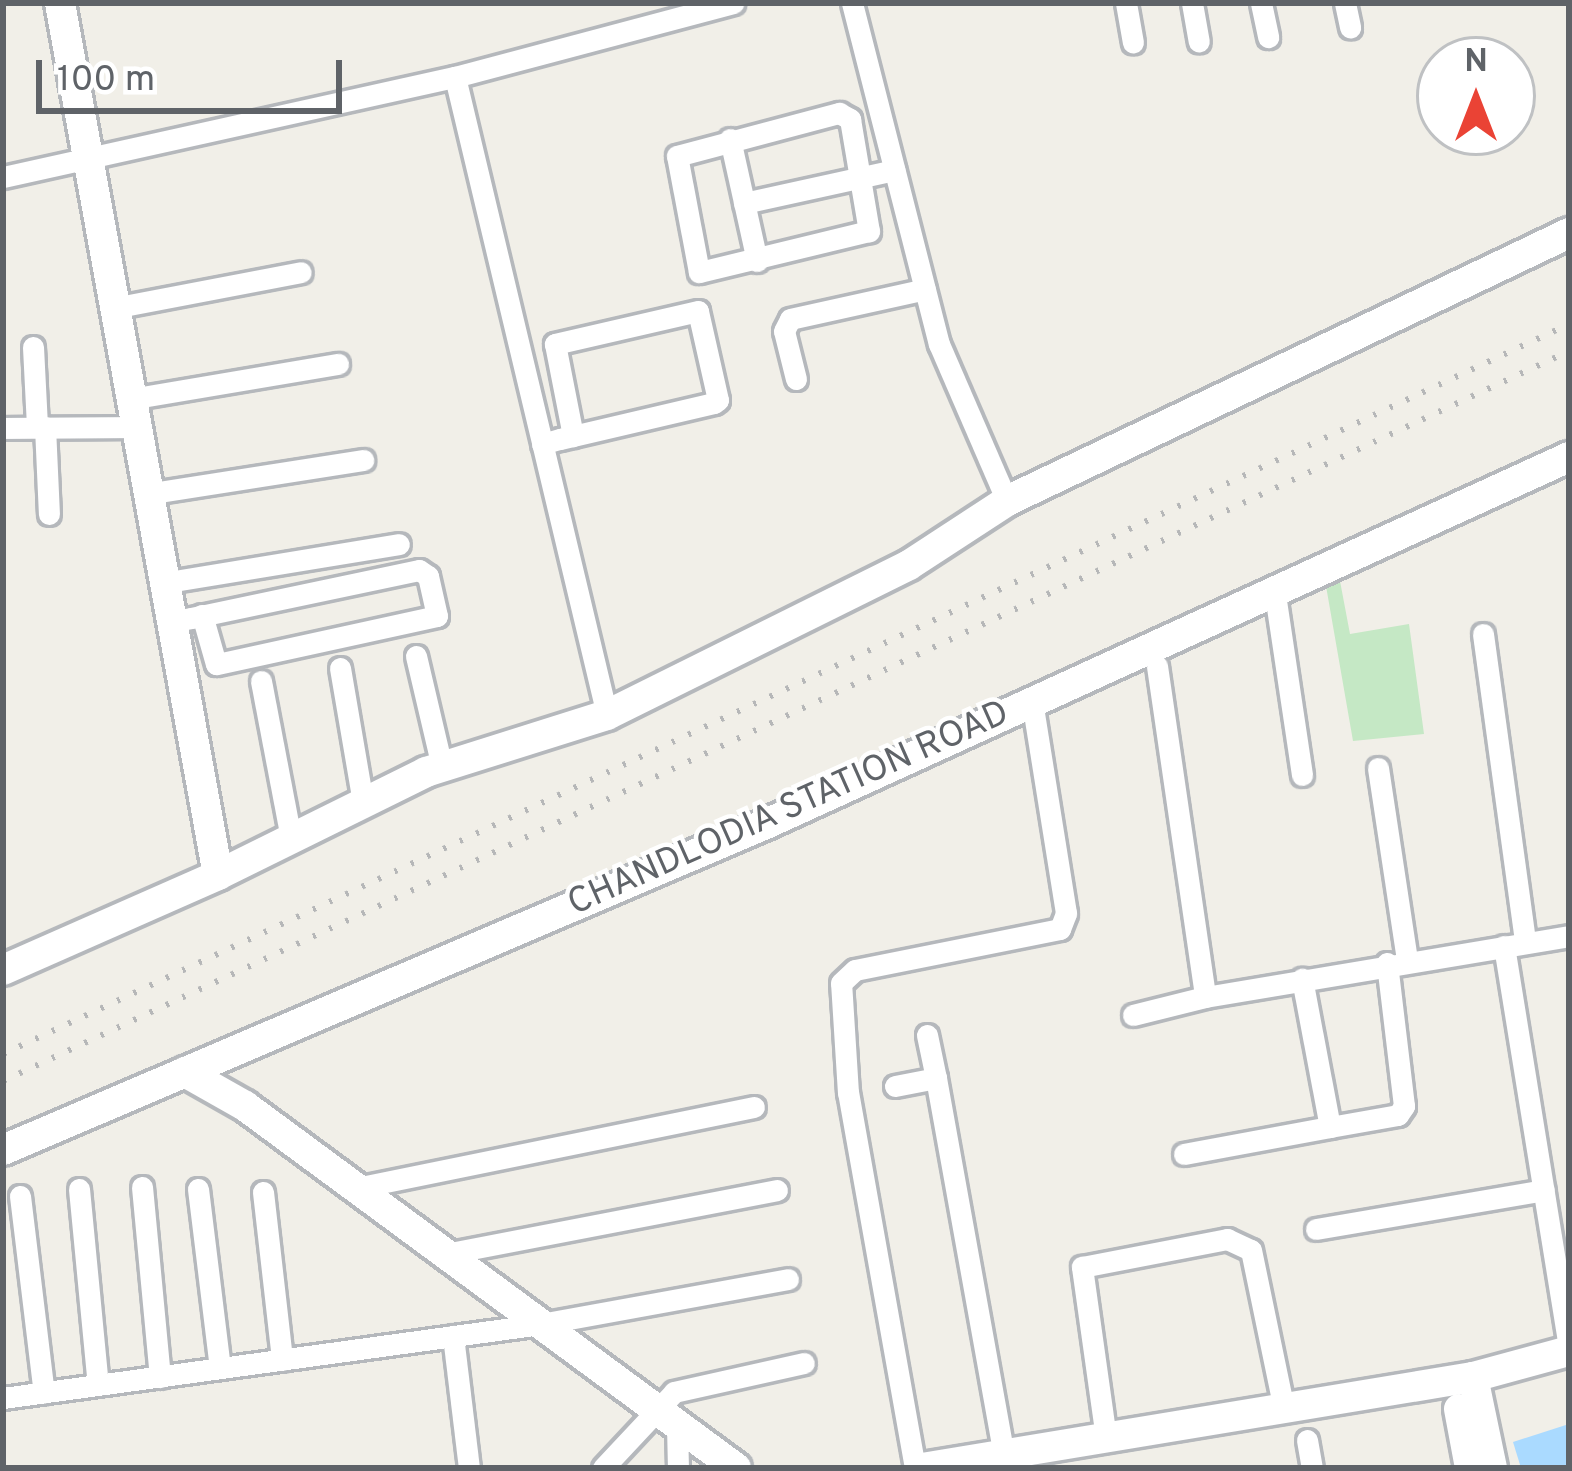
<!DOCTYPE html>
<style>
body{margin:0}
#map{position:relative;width:1572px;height:1471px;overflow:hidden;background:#f1efe8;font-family:Overpass,sans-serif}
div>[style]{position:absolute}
.green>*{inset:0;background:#c5e8c5}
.water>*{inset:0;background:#aadaff}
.roads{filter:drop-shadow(3px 0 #b5b8bc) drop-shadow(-3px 0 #b5b8bc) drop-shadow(0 3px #b5b8bc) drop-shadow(0 -3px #b5b8bc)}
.street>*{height:21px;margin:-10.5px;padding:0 10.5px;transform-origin:10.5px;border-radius:10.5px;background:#fff}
.secondary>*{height:30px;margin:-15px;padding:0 15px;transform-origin:15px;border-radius:15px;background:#fff}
.rail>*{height:6px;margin-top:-3px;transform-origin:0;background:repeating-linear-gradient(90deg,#b6b7b8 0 3px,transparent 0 18px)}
span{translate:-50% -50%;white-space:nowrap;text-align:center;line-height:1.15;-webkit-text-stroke:9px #fff;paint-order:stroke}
.street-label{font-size:36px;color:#5f6368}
.frame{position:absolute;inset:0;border:6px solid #5f6368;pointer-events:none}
.north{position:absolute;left:1416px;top:36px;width:120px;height:120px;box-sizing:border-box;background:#fff;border:3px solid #bfc1c3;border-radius:50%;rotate:0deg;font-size:33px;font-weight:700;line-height:48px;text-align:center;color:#5f6368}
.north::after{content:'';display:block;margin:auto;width:42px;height:54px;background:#ea4335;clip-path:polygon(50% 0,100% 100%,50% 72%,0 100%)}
.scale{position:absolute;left:36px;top:60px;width:306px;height:54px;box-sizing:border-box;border:6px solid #5f6368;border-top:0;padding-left:15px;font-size:36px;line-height:42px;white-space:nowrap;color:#5f6368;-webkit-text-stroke:9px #fff;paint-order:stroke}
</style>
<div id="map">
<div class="green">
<i style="clip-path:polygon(1340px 581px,1350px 634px,1409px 624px,1424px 734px,1353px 741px,1326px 586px)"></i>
</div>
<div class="water">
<i style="clip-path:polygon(1569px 1424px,1569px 1468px,1521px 1468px,1513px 1442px)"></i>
</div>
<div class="roads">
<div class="street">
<i style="left:852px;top:3px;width:352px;rotate:75.7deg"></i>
<i style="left:939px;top:344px;width:171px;rotate:66.6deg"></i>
<i style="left:1126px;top:3px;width:40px;rotate:80deg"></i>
<i style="left:1192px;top:3px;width:39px;rotate:80deg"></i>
<i style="left:1261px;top:3px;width:35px;rotate:78deg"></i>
<i style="left:1345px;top:3px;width:25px;rotate:78deg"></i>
<i style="left:455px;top:77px;width:656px;rotate:76.6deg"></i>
<i style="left:839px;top:113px;width:13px;rotate:29deg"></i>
<i style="left:850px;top:119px;width:114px;rotate:80.4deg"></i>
<i style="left:869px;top:231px;width:175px;rotate:166.4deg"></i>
<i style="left:699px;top:272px;width:118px;rotate:-100.7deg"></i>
<i style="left:677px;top:156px;width:168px;rotate:-14.9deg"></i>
<i style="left:730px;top:139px;width:125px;rotate:77.5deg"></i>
<i style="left:3px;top:177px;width:463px;rotate:-12.5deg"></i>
<i style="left:455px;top:77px;width:288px;rotate:-14.9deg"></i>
<i style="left:744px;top:203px;width:154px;rotate:-12.4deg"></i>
<i style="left:113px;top:308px;width:191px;rotate:-10.8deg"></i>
<i style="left:33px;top:347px;width:80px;rotate:87.1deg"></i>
<i style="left:796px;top:379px;width:49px;rotate:-104deg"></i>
<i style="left:784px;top:331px;width:13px;rotate:-63deg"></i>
<i style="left:790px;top:319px;width:138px;rotate:-12.5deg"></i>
<i style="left:130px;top:399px;width:211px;rotate:-9.6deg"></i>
<i style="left:45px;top:427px;width:87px;rotate:87.4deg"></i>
<i style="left:3px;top:428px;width:131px;rotate:-0.4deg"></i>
<i style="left:542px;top:444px;width:19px;rotate:-16deg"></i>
<i style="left:560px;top:439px;width:158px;rotate:-13.2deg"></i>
<i style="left:714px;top:403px;width:5px;rotate:-37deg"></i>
<i style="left:718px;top:400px;width:91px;rotate:-102.7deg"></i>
<i style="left:698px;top:311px;width:147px;rotate:167deg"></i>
<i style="left:555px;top:344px;width:94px;rotate:78.9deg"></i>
<i style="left:146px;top:494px;width:220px;rotate:-8.9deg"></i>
<i style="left:162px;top:583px;width:240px;rotate:-9.3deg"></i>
<i style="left:1275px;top:594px;width:183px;rotate:81.5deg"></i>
<i style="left:169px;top:622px;width:22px;rotate:-10deg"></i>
<i style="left:191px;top:618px;width:233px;rotate:-11.9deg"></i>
<i style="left:419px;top:570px;width:11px;rotate:34deg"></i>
<i style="left:428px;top:576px;width:41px;rotate:77.3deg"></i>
<i style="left:437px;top:616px;width:226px;rotate:167.7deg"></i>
<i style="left:216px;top:664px;width:51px;rotate:-105.9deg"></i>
<i style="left:1483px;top:634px;width:311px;rotate:82.2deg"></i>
<i style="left:416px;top:656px;width:114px;rotate:76.8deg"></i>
<i style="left:1157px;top:666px;width:334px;rotate:81.7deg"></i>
<i style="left:1205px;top:997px;width:369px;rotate:-9.5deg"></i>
<i style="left:340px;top:668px;width:137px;rotate:80.3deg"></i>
<i style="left:261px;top:681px;width:161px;rotate:79.2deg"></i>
<i style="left:1378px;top:768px;width:193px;rotate:81.4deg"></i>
<i style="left:1504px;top:946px;width:407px;rotate:80.8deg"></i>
<i style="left:1133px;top:1015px;width:74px;rotate:-14deg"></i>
<i style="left:927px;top:1035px;width:44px;rotate:78.2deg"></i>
<i style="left:895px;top:1086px;width:42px;rotate:-11deg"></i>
<i style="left:936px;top:1078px;width:379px;rotate:79.8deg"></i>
<i style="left:1330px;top:1127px;width:69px;rotate:-10deg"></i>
<i style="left:1398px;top:1115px;width:11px;rotate:-56deg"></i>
<i style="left:1404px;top:1106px;width:144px;rotate:-96.8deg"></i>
<i style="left:1184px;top:1154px;width:148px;rotate:-10.5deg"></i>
<i style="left:1330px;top:1127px;width:151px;rotate:-100.7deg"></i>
<i style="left:142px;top:1187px;width:191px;rotate:84.6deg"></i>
<i style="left:356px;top:1188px;width:406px;rotate:-11.5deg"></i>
<i style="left:79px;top:1189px;width:197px;rotate:84.5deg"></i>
<i style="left:198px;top:1189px;width:180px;rotate:83deg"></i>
<i style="left:263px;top:1192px;width:169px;rotate:83.5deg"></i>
<i style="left:20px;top:1196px;width:198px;rotate:83.1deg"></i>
<i style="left:1316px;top:1229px;width:231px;rotate:-9.7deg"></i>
<i style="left:445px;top:1254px;width:338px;rotate:-10.9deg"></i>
<i style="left:453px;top:1336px;width:133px;rotate:83.1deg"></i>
<i style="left:3px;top:1398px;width:543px;rotate:-7.83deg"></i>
<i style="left:541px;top:1324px;width:251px;rotate:-10.3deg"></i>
<i style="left:677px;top:1425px;width:43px;rotate:88.7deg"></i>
<i style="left:1106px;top:1438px;width:173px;rotate:-98deg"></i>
<i style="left:1082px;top:1267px;width:148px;rotate:-10.9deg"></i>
<i style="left:1227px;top:1239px;width:26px;rotate:25deg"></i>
<i style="left:1251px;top:1250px;width:162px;rotate:78.3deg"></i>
<i style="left:1307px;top:1440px;width:28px;rotate:80deg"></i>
<i style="left:603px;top:1468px;width:104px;rotate:-46.9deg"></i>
<i style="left:674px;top:1392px;width:133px;rotate:-12.6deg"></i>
<i style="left:915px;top:1468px;width:381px;rotate:-100.1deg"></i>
<i style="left:848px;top:1093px;width:110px;rotate:-93.6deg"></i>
<i style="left:841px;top:983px;width:19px;rotate:-43deg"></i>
<i style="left:855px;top:970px;width:209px;rotate:-11.3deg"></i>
<i style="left:1060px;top:929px;width:17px;rotate:-69deg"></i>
<i style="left:1066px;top:913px;width:215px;rotate:-99.1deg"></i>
</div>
<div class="secondary">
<i style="left:218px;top:875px;width:232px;rotate:-26.3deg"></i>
<i style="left:426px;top:772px;width:190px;rotate:-17.5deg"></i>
<i style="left:607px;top:715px;width:337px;rotate:-26.4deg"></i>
<i style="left:909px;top:565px;width:117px;rotate:-33.1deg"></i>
<i style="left:1007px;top:501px;width:623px;rotate:-25.49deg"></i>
<i style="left:3px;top:970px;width:235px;rotate:-23.8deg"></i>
<i style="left:218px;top:875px;width:886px;rotate:-100.27deg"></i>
<i style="left:185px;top:1072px;width:69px;rotate:29.5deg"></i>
<i style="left:245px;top:1106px;width:610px;rotate:36.4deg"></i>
<i style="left:3px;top:1150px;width:830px;rotate:-23.14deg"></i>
<i style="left:766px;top:824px;width:883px;rotate:-24.56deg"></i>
<i style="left:1473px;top:1377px;width:93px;rotate:78.2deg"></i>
<i style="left:1459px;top:1409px;width:60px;rotate:79.4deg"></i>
<i style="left:922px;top:1468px;width:558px;rotate:-9.38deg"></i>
<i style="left:1473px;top:1377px;width:99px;rotate:-15.2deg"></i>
</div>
</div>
<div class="rail">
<i style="left:3px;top:1054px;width:1728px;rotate:-24.99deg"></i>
<i style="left:3px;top:1081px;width:1728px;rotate:-24.99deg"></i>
</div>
<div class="street-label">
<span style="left:789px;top:810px;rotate:-24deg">CHANDLODIA STATION ROAD</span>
</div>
<div class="frame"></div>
<div class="north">N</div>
<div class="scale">100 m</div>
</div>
